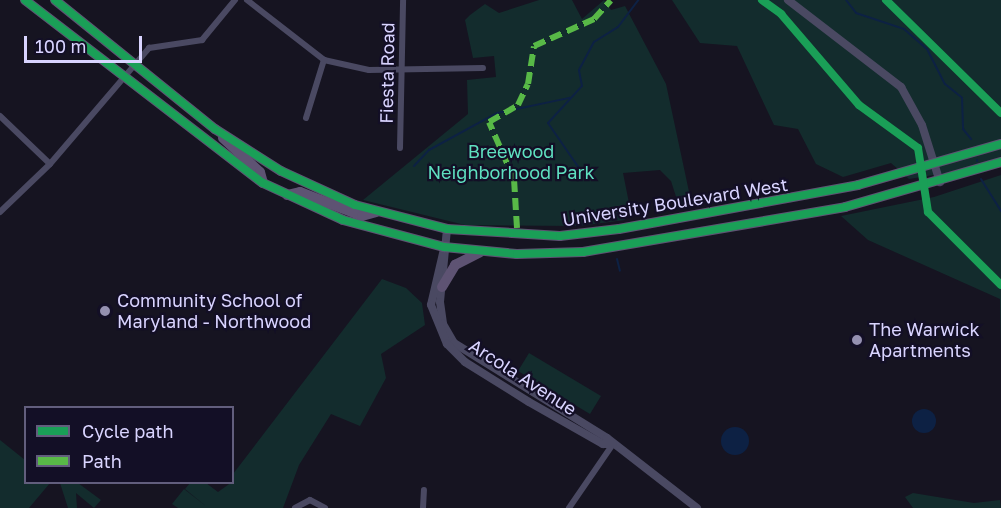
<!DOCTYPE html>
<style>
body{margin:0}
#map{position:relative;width:1001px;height:508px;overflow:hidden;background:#161421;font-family:"Golos Text",sans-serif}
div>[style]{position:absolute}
.green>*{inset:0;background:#132c2d}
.water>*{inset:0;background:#0d2144}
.round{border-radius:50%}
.stream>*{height:2px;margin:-1px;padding:0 1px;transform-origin:1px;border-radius:1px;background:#0d2144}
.minor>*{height:6px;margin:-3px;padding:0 3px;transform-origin:3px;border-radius:3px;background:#4a4962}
.tertiary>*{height:8px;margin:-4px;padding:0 4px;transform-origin:4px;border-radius:4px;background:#4a4962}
.primary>*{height:10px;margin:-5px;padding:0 5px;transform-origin:5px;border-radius:5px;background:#5e5373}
.quiet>*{height:6px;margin-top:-3px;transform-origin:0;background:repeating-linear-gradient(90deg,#58b947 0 12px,transparent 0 18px)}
.cycleway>*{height:8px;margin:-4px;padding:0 4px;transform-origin:4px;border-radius:4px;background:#1a9f57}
.dots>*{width:16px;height:16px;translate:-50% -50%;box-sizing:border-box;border:3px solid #130f26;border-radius:50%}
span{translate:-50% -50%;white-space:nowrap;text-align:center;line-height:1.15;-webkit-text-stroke:4.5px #130f26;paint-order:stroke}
.street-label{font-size:18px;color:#d9d4ff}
.park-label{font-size:18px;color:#5fe0c0}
.poi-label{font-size:18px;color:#d9d4ff}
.left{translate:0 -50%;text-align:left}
.legend{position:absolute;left:24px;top:406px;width:210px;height:78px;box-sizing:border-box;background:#130f26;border:2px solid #625e7d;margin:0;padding:8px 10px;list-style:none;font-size:18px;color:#d9d4ff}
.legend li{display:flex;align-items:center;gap:12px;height:30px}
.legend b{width:30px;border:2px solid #625e7d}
.scale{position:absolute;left:24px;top:36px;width:118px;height:27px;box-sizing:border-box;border:3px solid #d9d4ff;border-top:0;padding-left:8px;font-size:18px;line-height:21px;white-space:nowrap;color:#d9d4ff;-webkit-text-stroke:4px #130f26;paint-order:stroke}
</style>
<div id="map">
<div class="green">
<i style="clip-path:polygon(539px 0,572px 0,582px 19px,604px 0,611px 10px,625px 6px,666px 84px,691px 201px,679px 206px,671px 181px,660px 170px,623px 173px,631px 213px,622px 214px,625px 220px,579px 226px,465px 225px,363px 200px,468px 114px,467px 80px,496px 77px,494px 56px,473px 58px,465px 20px,470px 15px,485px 4px,499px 13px)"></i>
<i style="clip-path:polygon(672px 0,1001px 0,1001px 164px,909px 179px,891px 163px,843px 177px,816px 164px,798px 129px,774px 125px,737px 46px,700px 43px)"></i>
<i style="clip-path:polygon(1001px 175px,1001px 349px,1000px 299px,868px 240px,841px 216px,934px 197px)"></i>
<i style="clip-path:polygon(382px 279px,406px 288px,422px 303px,425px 325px,381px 354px,386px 378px,360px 426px,331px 414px,299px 465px,283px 508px,178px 508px,172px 504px,184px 489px,207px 507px,185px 489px,190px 483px,206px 483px,218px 492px,232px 482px,233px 474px)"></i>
<i style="clip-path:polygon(529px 353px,601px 396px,590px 414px,518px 371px)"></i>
<i style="clip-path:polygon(0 440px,25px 460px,26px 482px,50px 483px,29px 508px,0 508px)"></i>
<i style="clip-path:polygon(60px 483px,78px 483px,101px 500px,94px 508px,76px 493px,77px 508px,68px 508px)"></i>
<i style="clip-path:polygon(913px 493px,974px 503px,1000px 500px,1001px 508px,913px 508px,905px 497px)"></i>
</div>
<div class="water">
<i class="round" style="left:912px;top:409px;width:24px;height:24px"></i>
<i class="round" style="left:721px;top:427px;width:28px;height:28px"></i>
</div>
<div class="stream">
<i style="left:846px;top:0;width:16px;rotate:52deg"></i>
<i style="left:856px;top:13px;width:51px;rotate:18.4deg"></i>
<i style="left:904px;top:29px;width:30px;rotate:41deg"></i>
<i style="left:927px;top:49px;width:39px;rotate:63deg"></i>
<i style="left:945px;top:84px;width:22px;rotate:39deg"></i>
<i style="left:962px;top:98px;width:31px;rotate:88deg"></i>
<i style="left:963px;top:129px;width:13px;rotate:51deg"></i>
<i style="left:977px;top:160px;width:1px;rotate:90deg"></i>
<i style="left:414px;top:166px;width:22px;rotate:-47deg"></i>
<i style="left:429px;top:150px;width:77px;rotate:-28.6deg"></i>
<i style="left:497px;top:113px;width:74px;rotate:-11.8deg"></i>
<i style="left:581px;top:171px;width:58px;rotate:-124.5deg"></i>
<i style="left:548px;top:123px;width:50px;rotate:-47.4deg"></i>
<i style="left:582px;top:86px;width:16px;rotate:-101deg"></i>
<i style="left:579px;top:70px;width:32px;rotate:-62deg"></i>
<i style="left:594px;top:42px;width:28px;rotate:-32deg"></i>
<i style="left:618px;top:27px;width:34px;rotate:-53deg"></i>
<i style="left:981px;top:179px;width:38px;rotate:58deg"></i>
<i style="left:617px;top:259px;width:12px;rotate:76deg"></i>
</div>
<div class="minor">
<i style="left:247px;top:0;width:98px;rotate:37.9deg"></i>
<i style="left:324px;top:60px;width:46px;rotate:12.5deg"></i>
<i style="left:369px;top:70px;width:114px;rotate:-1deg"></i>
<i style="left:0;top:116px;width:69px;rotate:43.8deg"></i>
<i style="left:306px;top:118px;width:61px;rotate:-72.8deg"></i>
<i style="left:400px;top:148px;width:148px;rotate:-88.8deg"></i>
<i style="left:0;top:212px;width:69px;rotate:-43.8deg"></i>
<i style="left:50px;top:164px;width:153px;rotate:-49.5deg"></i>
<i style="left:149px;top:48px;width:54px;rotate:-8.6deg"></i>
<i style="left:202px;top:40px;width:52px;rotate:-50.5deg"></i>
<i style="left:295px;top:508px;width:17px;rotate:-28deg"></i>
<i style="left:310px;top:500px;width:17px;rotate:28deg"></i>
<i style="left:423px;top:508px;width:18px;rotate:-87deg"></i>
<i style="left:569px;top:508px;width:78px;rotate:-55.5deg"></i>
</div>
<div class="tertiary">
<i style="left:788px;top:0;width:143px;rotate:37.6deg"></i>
<i style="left:901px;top:87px;width:43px;rotate:61.1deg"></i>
<i style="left:922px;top:125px;width:60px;rotate:72.5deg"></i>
<i style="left:447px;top:229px;width:73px;rotate:95.5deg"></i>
<i style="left:440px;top:302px;width:22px;rotate:82deg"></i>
<i style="left:443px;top:324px;width:22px;rotate:60deg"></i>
<i style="left:454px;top:343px;width:180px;rotate:31.8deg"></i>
<i style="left:607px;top:438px;width:114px;rotate:37.9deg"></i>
<i style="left:444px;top:249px;width:57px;rotate:103.1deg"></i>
<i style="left:431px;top:305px;width:42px;rotate:67.7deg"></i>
<i style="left:447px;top:344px;width:25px;rotate:45deg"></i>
<i style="left:465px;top:362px;width:75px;rotate:32deg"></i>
<i style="left:529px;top:402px;width:85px;rotate:29.6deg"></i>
<i style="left:603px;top:444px;width:10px"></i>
</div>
<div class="primary">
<i style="left:25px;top:0;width:300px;rotate:37.6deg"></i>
<i style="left:263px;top:183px;width:88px;rotate:24.8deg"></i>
<i style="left:343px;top:220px;width:105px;rotate:15deg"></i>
<i style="left:444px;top:247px;width:73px;rotate:5.5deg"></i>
<i style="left:517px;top:254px;width:66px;rotate:-1.7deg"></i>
<i style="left:583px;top:252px;width:266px;rotate:-9.7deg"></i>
<i style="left:845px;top:207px;width:162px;rotate:-16.1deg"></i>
<i style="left:55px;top:0;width:206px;rotate:38.9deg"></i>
<i style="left:215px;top:129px;width:78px;rotate:32.5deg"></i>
<i style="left:281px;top:171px;width:81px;rotate:24.7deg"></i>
<i style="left:355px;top:205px;width:95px;rotate:14.6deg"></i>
<i style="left:447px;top:229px;width:113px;rotate:3.5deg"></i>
<i style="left:560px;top:236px;width:59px;rotate:-6.8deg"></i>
<i style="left:619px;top:229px;width:243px;rotate:-10.4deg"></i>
<i style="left:858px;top:185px;width:149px;rotate:-16deg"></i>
<i style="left:223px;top:138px;width:50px;rotate:42.6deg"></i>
<i style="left:260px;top:172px;width:11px;rotate:75deg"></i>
<i style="left:287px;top:195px;width:13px;rotate:-13deg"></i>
<i style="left:300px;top:192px;width:66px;rotate:21.2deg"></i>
<i style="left:362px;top:216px;width:15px;rotate:-16deg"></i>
<i style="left:442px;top:287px;width:26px;rotate:-59deg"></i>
<i style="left:455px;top:265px;width:28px;rotate:-27deg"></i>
</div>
<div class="quiet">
<i style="left:517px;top:228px;width:49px;rotate:-93.5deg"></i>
<i style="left:514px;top:179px;width:62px;rotate:-113.7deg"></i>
<i style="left:489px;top:122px;width:34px;rotate:-30deg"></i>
<i style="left:518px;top:105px;width:23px;rotate:-65deg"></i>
<i style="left:528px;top:84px;width:38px;rotate:-81deg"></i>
<i style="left:534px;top:46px;width:66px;rotate:-24.2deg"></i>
<i style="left:594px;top:19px;width:25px;rotate:-48deg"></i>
</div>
<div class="cycleway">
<i style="left:25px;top:0;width:300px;rotate:37.6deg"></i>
<i style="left:263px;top:183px;width:88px;rotate:24.8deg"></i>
<i style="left:343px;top:220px;width:105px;rotate:15deg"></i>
<i style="left:444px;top:247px;width:73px;rotate:5.5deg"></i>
<i style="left:517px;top:254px;width:66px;rotate:-1.7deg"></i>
<i style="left:583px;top:252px;width:266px;rotate:-9.7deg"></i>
<i style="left:845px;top:207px;width:162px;rotate:-16.1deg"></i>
<i style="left:55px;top:0;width:206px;rotate:38.9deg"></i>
<i style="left:215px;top:129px;width:78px;rotate:32.5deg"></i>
<i style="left:281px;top:171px;width:81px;rotate:24.7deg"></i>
<i style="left:355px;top:205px;width:95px;rotate:14.6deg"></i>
<i style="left:447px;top:229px;width:113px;rotate:3.5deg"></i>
<i style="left:560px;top:236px;width:59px;rotate:-6.8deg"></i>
<i style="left:619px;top:229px;width:243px;rotate:-10.4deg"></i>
<i style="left:858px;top:185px;width:149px;rotate:-16deg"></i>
<i style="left:762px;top:0;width:24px;rotate:36deg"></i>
<i style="left:781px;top:14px;width:120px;rotate:49.4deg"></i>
<i style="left:859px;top:105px;width:73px;rotate:36.1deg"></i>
<i style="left:918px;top:148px;width:65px;rotate:81.1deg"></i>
<i style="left:928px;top:212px;width:103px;rotate:45deg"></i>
<i style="left:886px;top:0;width:161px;rotate:44.5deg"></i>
</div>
<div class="dots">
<i style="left:105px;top:311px;background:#9591b1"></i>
<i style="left:857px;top:340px;background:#9591b1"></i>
</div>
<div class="street-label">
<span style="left:387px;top:73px;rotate:-89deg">Fiesta Road</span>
<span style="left:675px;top:202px;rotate:-9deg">University Boulevard West</span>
<span style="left:523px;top:377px;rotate:33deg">Arcola Avenue</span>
</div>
<div class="park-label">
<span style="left:511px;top:162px">Breewood<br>Neighborhood Park</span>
</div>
<div class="poi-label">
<span class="left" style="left:117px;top:311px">Community School of<br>Maryland - Northwood</span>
<span class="left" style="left:869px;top:340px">The Warwick<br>Apartments</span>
</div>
<ul class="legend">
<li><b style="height:8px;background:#1a9f57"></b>Cycle path</li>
<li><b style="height:8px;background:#58b947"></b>Path</li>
</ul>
<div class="scale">100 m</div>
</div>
